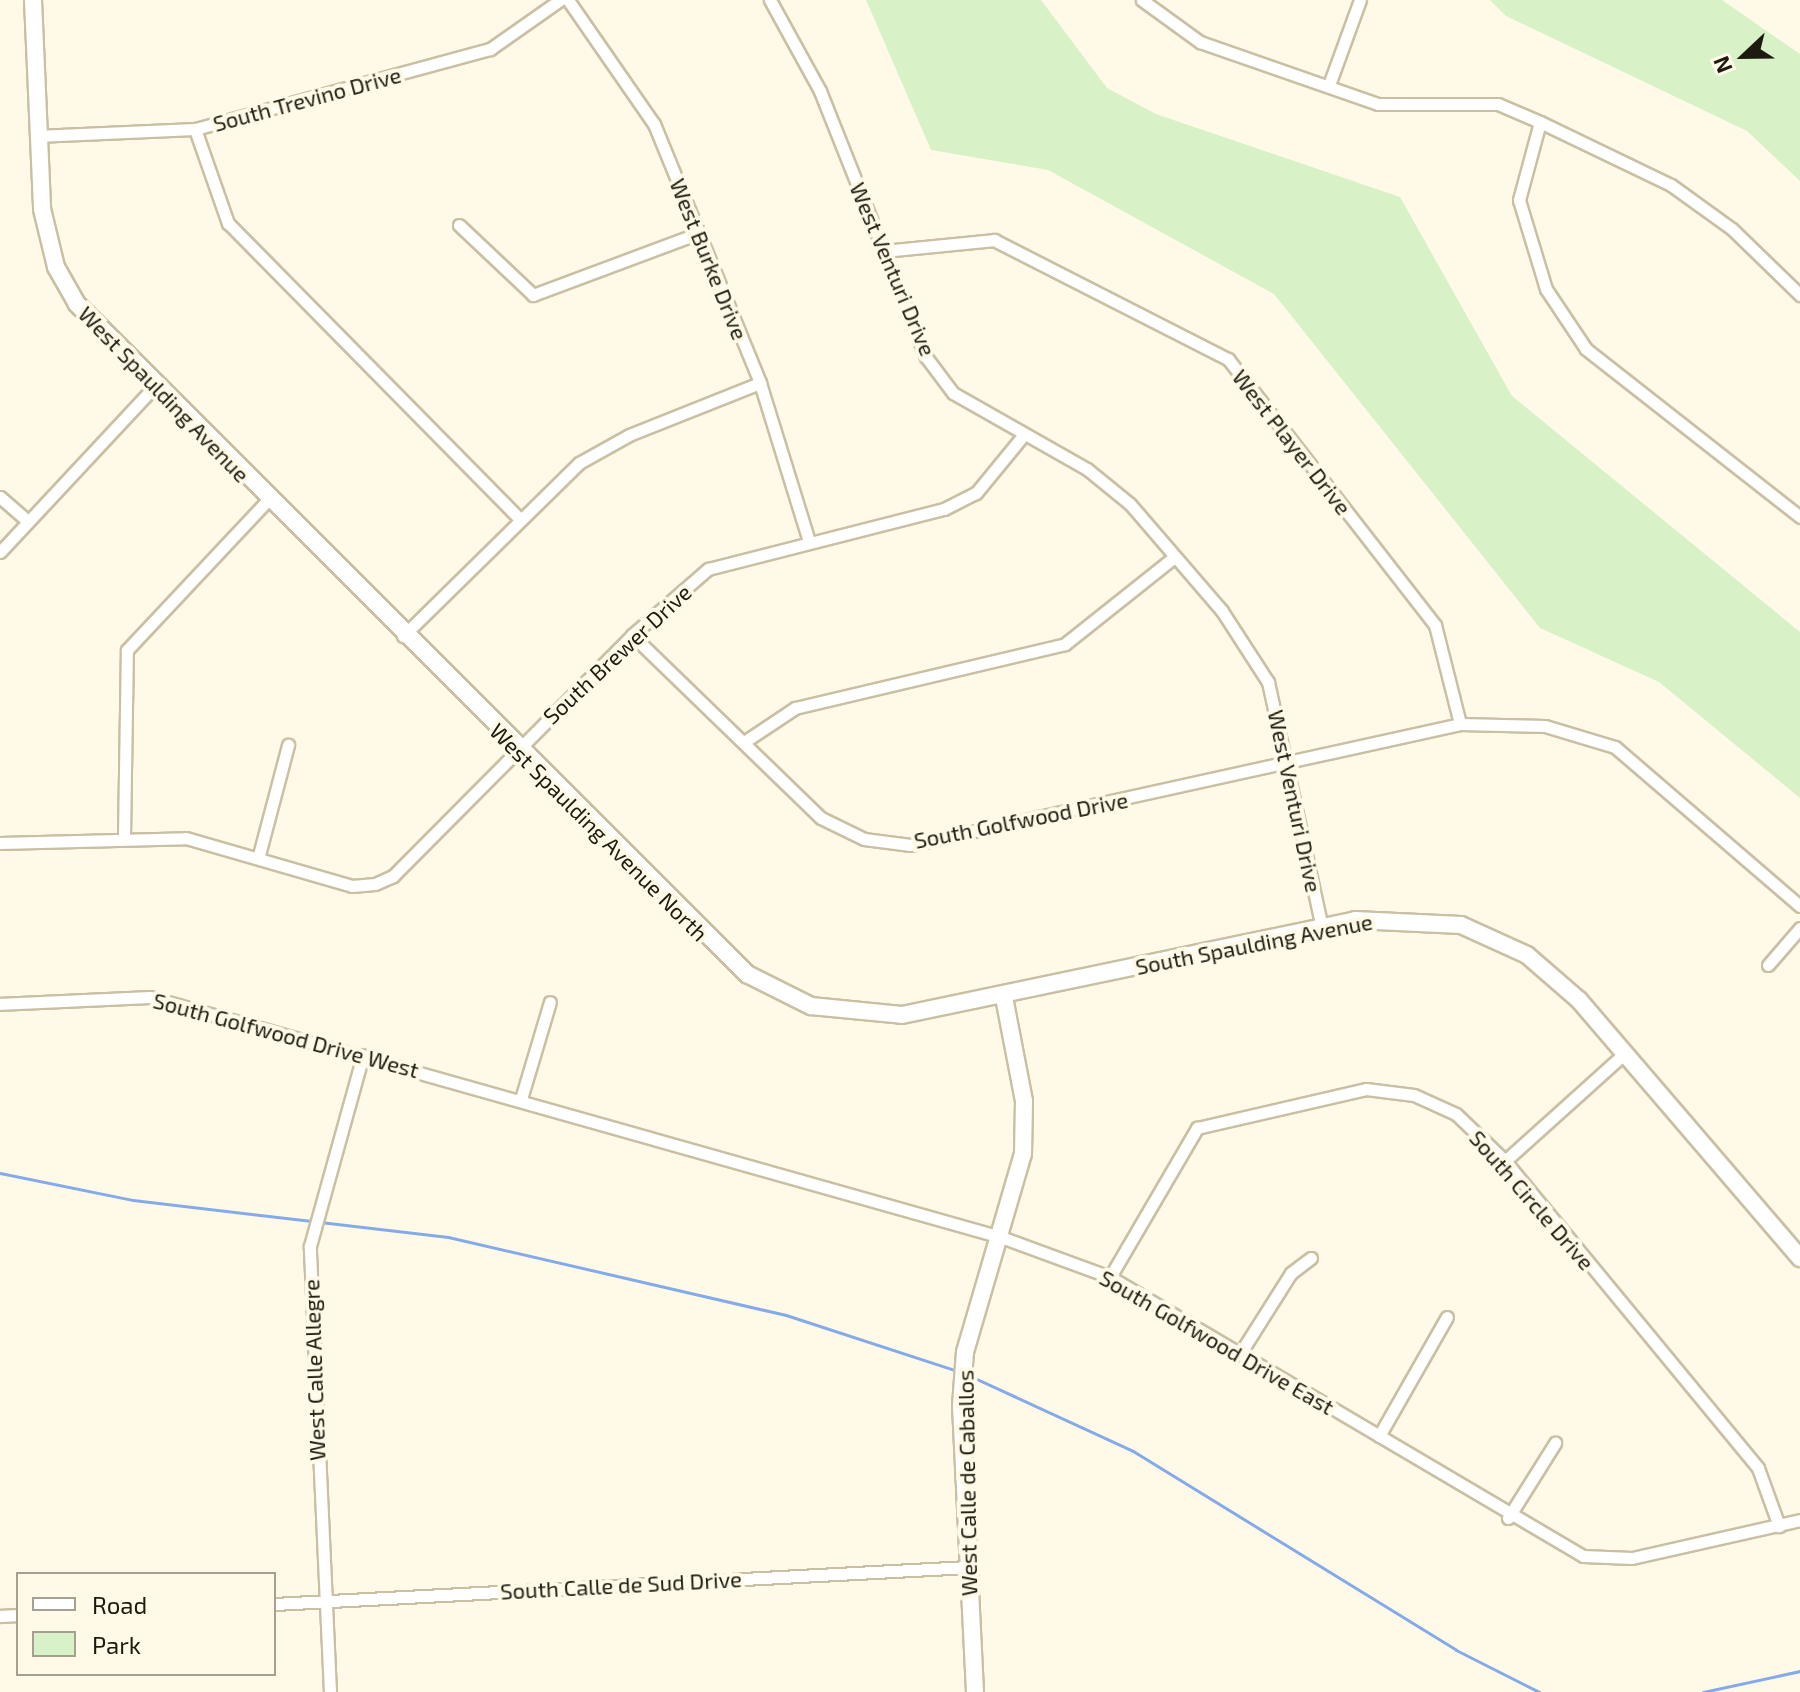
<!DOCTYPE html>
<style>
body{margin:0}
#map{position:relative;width:1800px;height:1692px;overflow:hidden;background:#fffae8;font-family:"Exo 2",sans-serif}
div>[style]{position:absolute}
.green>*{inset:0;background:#d8f1c7}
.stream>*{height:3px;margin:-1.5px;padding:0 1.5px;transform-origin:1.5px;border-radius:1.5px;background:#85aaea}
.roads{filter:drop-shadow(2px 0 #c9c0a4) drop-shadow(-2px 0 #c9c0a4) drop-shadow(0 2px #c9c0a4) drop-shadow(0 -2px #c9c0a4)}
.street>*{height:11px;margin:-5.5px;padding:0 5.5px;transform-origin:5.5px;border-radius:5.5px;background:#fff}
.secondary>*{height:16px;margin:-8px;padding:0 8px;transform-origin:8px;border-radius:8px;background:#fff}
span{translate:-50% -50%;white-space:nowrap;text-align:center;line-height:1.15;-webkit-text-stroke:8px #fffae8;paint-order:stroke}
.street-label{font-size:22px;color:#1d1a0f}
.legend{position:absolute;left:16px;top:1572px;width:260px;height:104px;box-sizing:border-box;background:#fffae8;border:2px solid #a5a091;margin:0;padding:10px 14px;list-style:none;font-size:24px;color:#1d1a0f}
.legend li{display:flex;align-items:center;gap:16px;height:40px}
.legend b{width:40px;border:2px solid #a5a091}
.north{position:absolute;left:1704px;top:16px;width:80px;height:80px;-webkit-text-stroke:6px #fffae8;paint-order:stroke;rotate:248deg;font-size:22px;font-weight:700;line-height:32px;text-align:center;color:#1d1a0f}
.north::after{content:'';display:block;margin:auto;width:28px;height:36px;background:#1d1a0f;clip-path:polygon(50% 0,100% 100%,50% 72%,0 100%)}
</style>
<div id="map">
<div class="green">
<i style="clip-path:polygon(866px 0,1041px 0,1107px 88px,1156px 114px,1400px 197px,1512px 396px,1800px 632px,1800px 798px,1659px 682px,1540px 628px,1274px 294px,1048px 170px,931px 150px)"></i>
<i style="clip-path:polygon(1490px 0,1722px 0,1800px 54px,1800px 181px,1747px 131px,1506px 16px)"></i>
</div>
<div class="stream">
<i style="left:0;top:1173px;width:136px;rotate:11.5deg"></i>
<i style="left:133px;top:1200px;width:180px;rotate:6.7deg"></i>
<i style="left:320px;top:1222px;width:129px;rotate:6.7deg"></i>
<i style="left:448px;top:1237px;width:347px;rotate:13deg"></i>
<i style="left:786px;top:1315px;width:180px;rotate:18.1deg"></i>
<i style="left:968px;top:1375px;width:182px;rotate:24.7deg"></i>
<i style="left:1133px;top:1451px;width:379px;rotate:31.6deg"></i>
<i style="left:1456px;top:1650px;width:93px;rotate:26.8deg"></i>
<i style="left:1703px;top:1692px;width:99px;rotate:-12.2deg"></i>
</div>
<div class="roads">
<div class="street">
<i style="left:568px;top:0;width:151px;rotate:55.3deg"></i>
<i style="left:654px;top:124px;width:280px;rotate:67.7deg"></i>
<i style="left:760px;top:383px;width:162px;rotate:72.8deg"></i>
<i style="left:770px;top:0;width:104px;rotate:61.2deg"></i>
<i style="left:820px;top:91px;width:286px;rotate:68.3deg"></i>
<i style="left:926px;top:357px;width:45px;rotate:53.1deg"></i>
<i style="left:953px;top:393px;width:154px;rotate:29.6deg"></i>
<i style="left:1087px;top:469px;width:55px;rotate:39.1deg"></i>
<i style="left:1130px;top:504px;width:141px;rotate:49.3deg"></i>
<i style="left:1222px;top:611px;width:85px;rotate:57.1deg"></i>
<i style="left:1268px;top:682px;width:251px;rotate:77.6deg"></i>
<i style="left:1142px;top:0;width:72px;rotate:35.9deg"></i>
<i style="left:1200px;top:42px;width:188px;rotate:19.2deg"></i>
<i style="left:1378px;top:104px;width:120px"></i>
<i style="left:1498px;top:104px;width:46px;rotate:23.2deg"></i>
<i style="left:1540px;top:122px;width:145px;rotate:25.7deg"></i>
<i style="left:1671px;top:185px;width:75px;rotate:35.8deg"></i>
<i style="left:1732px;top:229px;width:95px;rotate:44.1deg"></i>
<i style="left:1329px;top:85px;width:90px;rotate:-70deg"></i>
<i style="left:1540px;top:122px;width:81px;rotate:105.1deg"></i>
<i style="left:1519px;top:200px;width:93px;rotate:73.1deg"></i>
<i style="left:1546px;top:289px;width:72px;rotate:56.3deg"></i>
<i style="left:1586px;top:349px;width:272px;rotate:38.1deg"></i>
<i style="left:195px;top:129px;width:100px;rotate:70.7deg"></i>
<i style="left:228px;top:223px;width:414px;rotate:45.4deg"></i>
<i style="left:36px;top:136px;width:159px;rotate:-2.5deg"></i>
<i style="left:195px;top:129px;width:306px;rotate:-15.2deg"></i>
<i style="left:490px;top:49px;width:85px;rotate:-35deg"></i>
<i style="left:459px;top:225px;width:102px;rotate:43.4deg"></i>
<i style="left:533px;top:295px;width:177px;rotate:-20.5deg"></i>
<i style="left:884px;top:251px;width:111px;rotate:-5.7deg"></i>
<i style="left:994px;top:240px;width:263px;rotate:27deg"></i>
<i style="left:1228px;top:359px;width:337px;rotate:52.1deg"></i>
<i style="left:1435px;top:625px;width:102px;rotate:75.8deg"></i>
<i style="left:0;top:497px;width:32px;rotate:41deg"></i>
<i style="left:0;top:552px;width:224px;rotate:-47deg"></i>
<i style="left:632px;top:635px;width:263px;rotate:44.1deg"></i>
<i style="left:821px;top:818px;width:48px;rotate:26deg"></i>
<i style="left:864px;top:839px;width:47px;rotate:7.3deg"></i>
<i style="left:911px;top:845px;width:562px;rotate:-12.43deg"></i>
<i style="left:1460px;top:724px;width:85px;rotate:1.3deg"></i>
<i style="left:1545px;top:726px;width:73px;rotate:16.7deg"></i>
<i style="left:1615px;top:747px;width:244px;rotate:40.7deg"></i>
<i style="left:403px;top:636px;width:247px;rotate:-44.5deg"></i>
<i style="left:579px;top:463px;width:57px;rotate:-29.2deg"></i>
<i style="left:629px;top:435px;width:141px;rotate:-21.7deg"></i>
<i style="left:747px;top:740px;width:58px;rotate:-33.7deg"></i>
<i style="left:795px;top:708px;width:277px;rotate:-13.3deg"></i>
<i style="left:1065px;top:644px;width:138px;rotate:-38.5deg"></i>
<i style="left:124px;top:836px;width:186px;rotate:-89.1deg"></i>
<i style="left:127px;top:650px;width:204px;rotate:-46.8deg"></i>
<i style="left:0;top:843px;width:186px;rotate:-1.5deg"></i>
<i style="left:186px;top:838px;width:173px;rotate:16.1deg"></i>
<i style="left:352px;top:886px;width:23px;rotate:-5deg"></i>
<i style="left:375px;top:884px;width:20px;rotate:-24deg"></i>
<i style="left:393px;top:876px;width:339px;rotate:-45.2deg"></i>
<i style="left:632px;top:635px;width:101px;rotate:-41deg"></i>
<i style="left:708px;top:569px;width:244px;rotate:-14.3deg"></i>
<i style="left:944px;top:509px;width:36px;rotate:-27deg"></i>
<i style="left:976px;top:493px;width:72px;rotate:-50.6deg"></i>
<i style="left:259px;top:855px;width:114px;rotate:-75.2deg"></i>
<i style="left:1768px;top:965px;width:49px;rotate:-49.1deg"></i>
<i style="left:0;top:1004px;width:150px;rotate:-2.7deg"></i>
<i style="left:150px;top:997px;width:884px;rotate:15.75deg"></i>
<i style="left:1001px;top:1237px;width:116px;rotate:20.2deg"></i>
<i style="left:1110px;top:1277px;width:549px;rotate:30.53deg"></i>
<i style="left:1583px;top:1556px;width:49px;rotate:2.3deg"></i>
<i style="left:1632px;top:1558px;width:172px;rotate:-12.7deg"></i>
<i style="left:521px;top:1099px;width:101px;rotate:-73.4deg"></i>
<i style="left:1505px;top:1161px;width:161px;rotate:-42deg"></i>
<i style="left:1110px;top:1277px;width:173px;rotate:-59.7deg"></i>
<i style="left:1197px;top:1128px;width:173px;rotate:-13deg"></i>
<i style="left:1366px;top:1089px;width:48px;rotate:7.1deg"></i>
<i style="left:1414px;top:1095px;width:46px;rotate:24.3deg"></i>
<i style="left:1456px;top:1114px;width:68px;rotate:43.8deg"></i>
<i style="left:1505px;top:1161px;width:398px;rotate:50.5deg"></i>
<i style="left:1758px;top:1468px;width:62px;rotate:70.1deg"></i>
<i style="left:1241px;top:1352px;width:93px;rotate:-57.7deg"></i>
<i style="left:1291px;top:1273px;width:25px;rotate:-37deg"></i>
<i style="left:1379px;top:1436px;width:137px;rotate:-60.3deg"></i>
<i style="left:1508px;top:1518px;width:89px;rotate:-57.9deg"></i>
<i style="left:274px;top:1604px;width:695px;rotate:-3.05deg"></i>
<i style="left:0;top:1616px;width:18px;rotate:-3deg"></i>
<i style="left:330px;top:1692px;width:446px;rotate:-92.6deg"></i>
<i style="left:310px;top:1246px;width:198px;rotate:-74.5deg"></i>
</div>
<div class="secondary">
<i style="left:33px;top:0;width:209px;rotate:87.5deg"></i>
<i style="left:42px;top:209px;width:60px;rotate:76.4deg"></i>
<i style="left:56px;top:267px;width:43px;rotate:60.4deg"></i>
<i style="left:77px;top:304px;width:948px;rotate:45deg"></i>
<i style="left:747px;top:974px;width:72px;rotate:26.6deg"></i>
<i style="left:811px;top:1006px;width:91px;rotate:5.6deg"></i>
<i style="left:902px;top:1015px;width:463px;rotate:-11.8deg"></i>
<i style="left:1355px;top:920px;width:106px;rotate:2.7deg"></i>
<i style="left:1461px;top:925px;width:72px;rotate:24.4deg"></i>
<i style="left:1527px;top:955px;width:69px;rotate:40.9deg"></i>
<i style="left:1579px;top:1000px;width:340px;rotate:49.4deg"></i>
<i style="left:975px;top:1692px;width:286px;rotate:-92.8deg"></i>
<i style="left:961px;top:1406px;width:54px;rotate:-85.8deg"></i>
<i style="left:965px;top:1352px;width:206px;rotate:-73.7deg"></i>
<i style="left:1023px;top:1154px;width:53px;rotate:-88.9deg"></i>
<i style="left:1024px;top:1101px;width:106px;rotate:-100.9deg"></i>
</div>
</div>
<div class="street-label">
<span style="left:307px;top:99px;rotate:-15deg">South Trevino Drive</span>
<span style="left:709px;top:259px;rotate:68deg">West Burke Drive</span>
<span style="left:893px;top:269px;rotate:67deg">West Venturi Drive</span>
<span style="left:164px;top:394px;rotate:46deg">West Spaulding Avenue</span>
<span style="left:1292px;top:442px;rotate:52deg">West Player Drive</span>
<span style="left:617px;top:654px;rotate:-43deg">South Brewer Drive</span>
<span style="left:1295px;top:801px;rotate:78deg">West Venturi Drive</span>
<span style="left:1021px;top:820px;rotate:-11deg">South Golfwood Drive</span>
<span style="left:599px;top:832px;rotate:45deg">West Spaulding Avenue North</span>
<span style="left:1254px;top:944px;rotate:-11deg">South Spaulding Avenue</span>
<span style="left:286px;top:1035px;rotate:15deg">South Golfwood Drive West</span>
<span style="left:1532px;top:1200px;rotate:49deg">South Circle Drive</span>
<span style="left:1217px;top:1342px;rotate:30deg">South Golfwood Drive East</span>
<span style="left:314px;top:1370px;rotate:-92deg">West Calle Allegre</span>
<span style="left:967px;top:1483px;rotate:-91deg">West Calle de Caballos</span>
<span style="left:621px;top:1585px;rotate:-3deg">South Calle de Sud Drive</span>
</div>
<ul class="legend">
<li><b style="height:10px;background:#fff"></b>Road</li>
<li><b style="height:22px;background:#d8f1c7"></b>Park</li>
</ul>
<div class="north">N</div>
</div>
